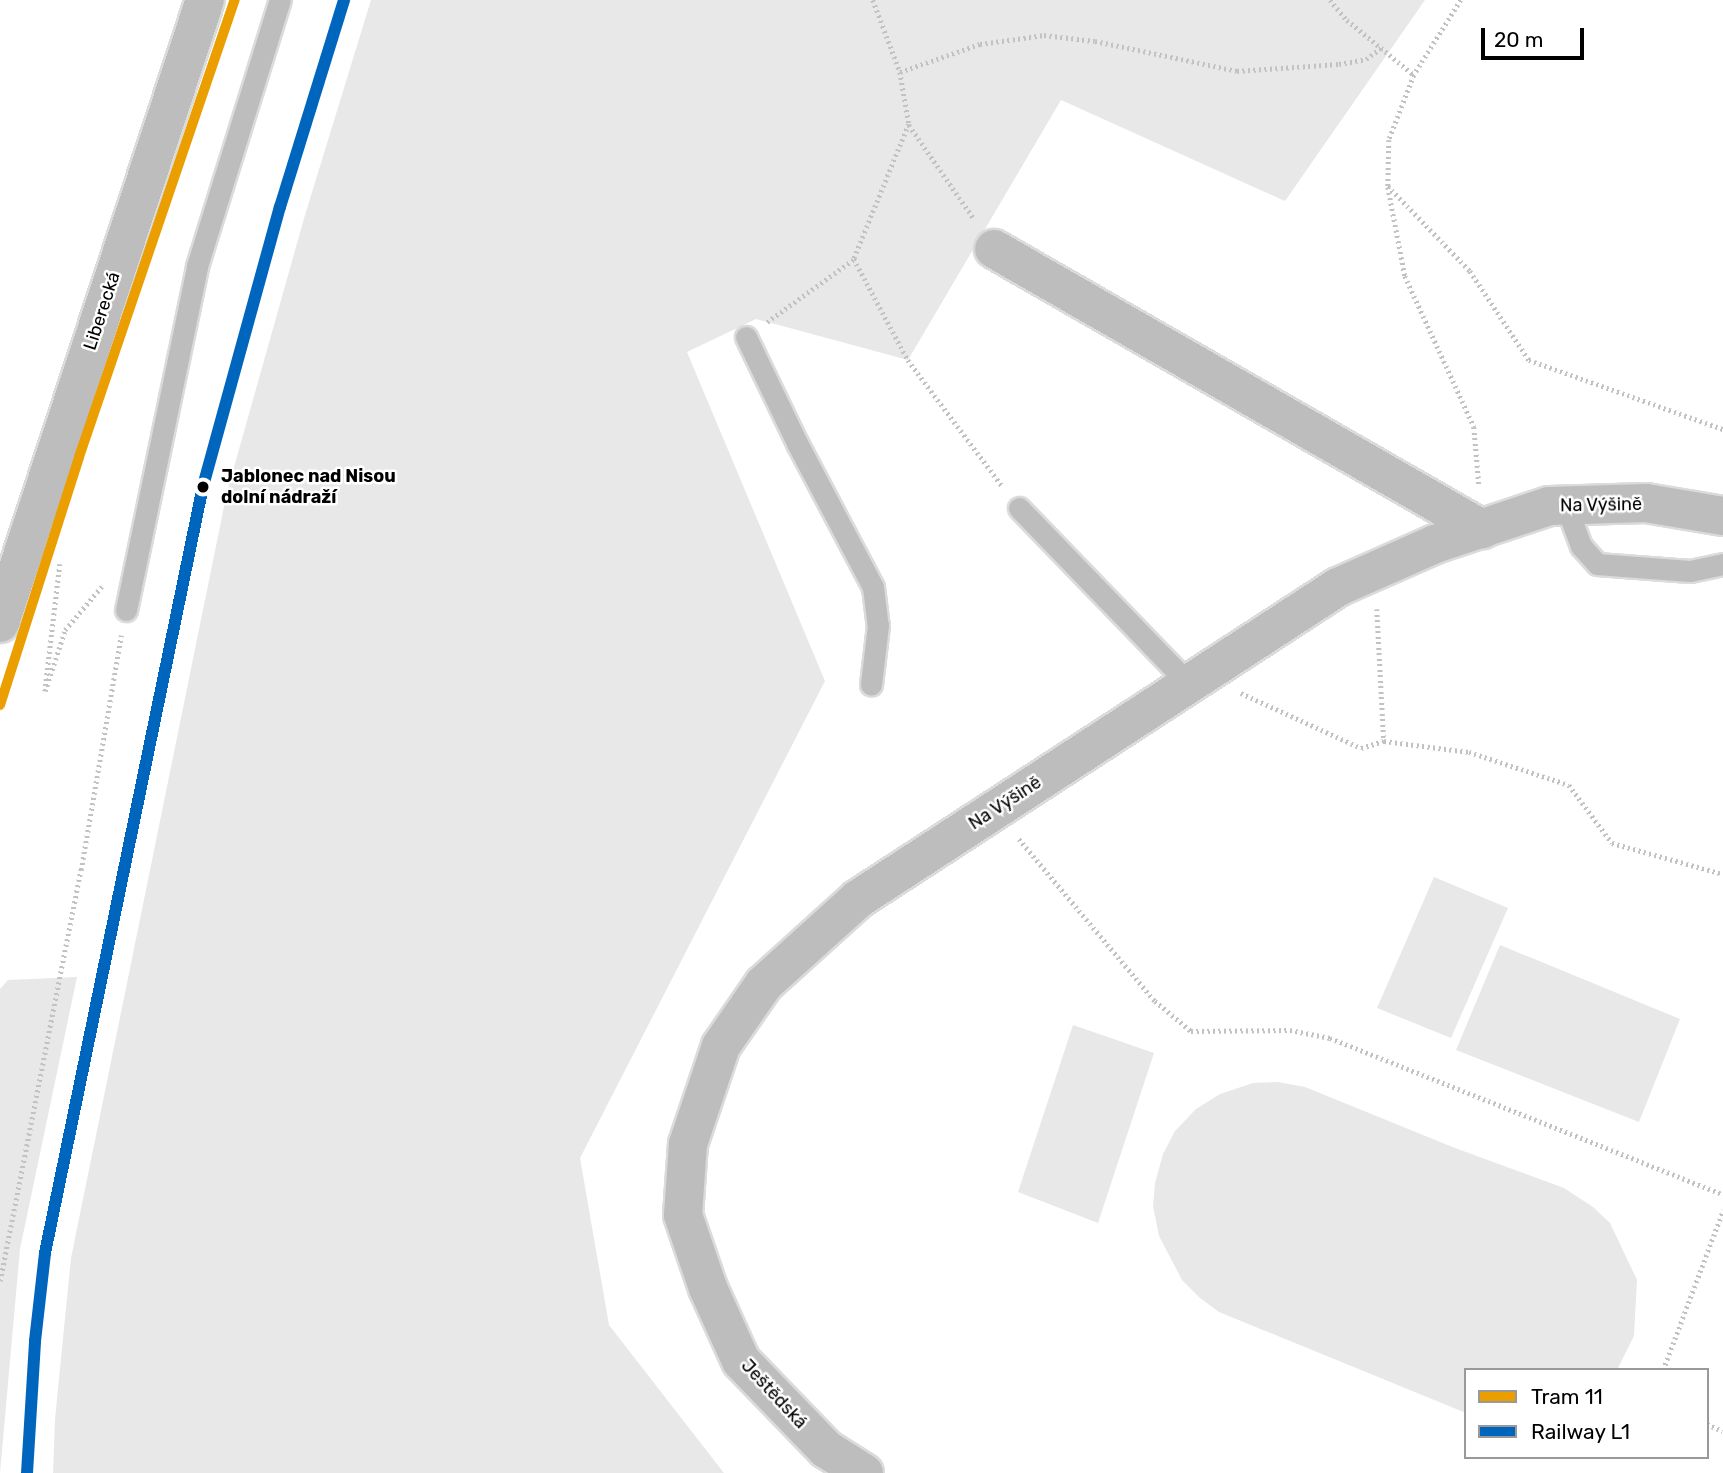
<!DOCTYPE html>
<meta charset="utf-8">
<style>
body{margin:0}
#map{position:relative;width:1723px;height:1473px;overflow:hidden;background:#fff;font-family:Rubik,sans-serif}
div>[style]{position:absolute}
.green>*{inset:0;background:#e8e8e8}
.path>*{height:4.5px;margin-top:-2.25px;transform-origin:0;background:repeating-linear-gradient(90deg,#c2c2c2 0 2px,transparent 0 5.5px)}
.roads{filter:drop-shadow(2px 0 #dbdbdb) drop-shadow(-2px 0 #dbdbdb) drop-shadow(0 2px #dbdbdb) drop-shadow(0 -2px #dbdbdb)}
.lane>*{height:21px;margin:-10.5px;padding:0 10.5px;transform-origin:10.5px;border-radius:10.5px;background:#bdbdbd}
.street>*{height:38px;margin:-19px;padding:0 19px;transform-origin:19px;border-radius:19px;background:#bdbdbd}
.primary>*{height:38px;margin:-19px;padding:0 19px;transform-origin:19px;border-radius:19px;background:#bdbdbd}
.rail-1>*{height:12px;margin:-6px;padding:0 6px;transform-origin:6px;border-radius:6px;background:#0065bd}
.tram-1>*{height:10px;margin:-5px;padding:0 5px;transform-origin:5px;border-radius:5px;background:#eb9e00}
.dots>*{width:19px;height:19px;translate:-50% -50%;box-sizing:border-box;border:4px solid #fff;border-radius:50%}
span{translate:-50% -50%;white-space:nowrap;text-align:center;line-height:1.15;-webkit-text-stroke:5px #fff;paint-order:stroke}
.street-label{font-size:18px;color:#000}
.stop-label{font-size:18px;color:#000;font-weight:700}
.left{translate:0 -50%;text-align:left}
.legend{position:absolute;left:1464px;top:1368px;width:245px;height:91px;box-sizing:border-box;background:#fff;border:2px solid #999;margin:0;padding:9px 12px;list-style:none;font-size:21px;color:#000}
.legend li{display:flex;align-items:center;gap:14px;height:35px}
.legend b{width:35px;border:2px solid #999}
.scale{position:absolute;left:1481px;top:28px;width:103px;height:32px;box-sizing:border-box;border:4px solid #000;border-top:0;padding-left:9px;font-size:21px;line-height:24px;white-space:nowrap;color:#000;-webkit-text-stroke:5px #fff;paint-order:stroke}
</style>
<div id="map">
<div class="green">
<i style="clip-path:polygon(371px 0,1425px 0,1285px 201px,1061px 100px,908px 360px,756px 319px,687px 352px,825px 681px,580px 1158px,609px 1325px,724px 1473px,53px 1473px,55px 1419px,71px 1258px,227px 492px,305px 215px)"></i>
<i style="clip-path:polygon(1434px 877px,1508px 908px,1451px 1038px,1377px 1008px)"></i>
<i style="clip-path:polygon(1500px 945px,1680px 1019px,1639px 1122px,1456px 1050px)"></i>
<i style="clip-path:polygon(77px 977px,20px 1249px,0 1473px,0 989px,8px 980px)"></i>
<i style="clip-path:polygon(1073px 1025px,1154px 1053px,1098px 1223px,1018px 1192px)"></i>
<i style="clip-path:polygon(1278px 1082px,1305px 1087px,1455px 1148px,1564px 1188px,1593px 1207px,1610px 1223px,1637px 1280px,1634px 1336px,1617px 1370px,1466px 1370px,1466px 1413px,1219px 1312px,1200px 1298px,1182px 1280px,1159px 1236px,1153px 1206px,1155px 1183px,1163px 1154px,1175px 1131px,1196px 1109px,1220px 1094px,1253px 1083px)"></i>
</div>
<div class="path">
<i style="left:873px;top:0;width:77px;rotate:69.4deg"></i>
<i style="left:900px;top:72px;width:53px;rotate:80.2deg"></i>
<i style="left:909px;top:124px;width:146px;rotate:112.2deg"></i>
<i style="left:854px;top:259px;width:115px;rotate:61.9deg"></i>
<i style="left:908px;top:360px;width:159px;rotate:53.2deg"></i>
<i style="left:1330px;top:0;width:26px;rotate:50deg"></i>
<i style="left:1347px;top:20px;width:87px;rotate:39.4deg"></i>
<i style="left:1461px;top:0;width:89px;rotate:122.1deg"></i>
<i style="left:1414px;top:75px;width:70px;rotate:111deg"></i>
<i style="left:1389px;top:140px;width:46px;rotate:91.2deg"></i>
<i style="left:1388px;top:186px;width:118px;rotate:46deg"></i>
<i style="left:1470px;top:271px;width:107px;rotate:56.5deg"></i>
<i style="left:1529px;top:360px;width:206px;rotate:19.6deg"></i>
<i style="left:900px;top:72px;width:85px;rotate:-19.3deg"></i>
<i style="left:980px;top:44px;width:65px;rotate:-8deg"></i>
<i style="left:1044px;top:35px;width:51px;rotate:6.7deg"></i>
<i style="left:1095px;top:41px;width:145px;rotate:11.9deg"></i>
<i style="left:1237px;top:71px;width:102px;rotate:-3.9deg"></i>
<i style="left:1339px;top:64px;width:27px;rotate:-10deg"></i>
<i style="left:1366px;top:59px;width:19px;rotate:-36deg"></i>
<i style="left:909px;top:125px;width:114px;rotate:55.3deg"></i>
<i style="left:1388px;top:187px;width:91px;rotate:79.2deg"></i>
<i style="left:1405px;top:276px;width:166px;rotate:65.4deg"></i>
<i style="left:1474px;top:427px;width:57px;rotate:85deg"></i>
<i style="left:767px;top:322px;width:107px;rotate:-35.9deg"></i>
<i style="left:60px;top:564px;width:128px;rotate:96.7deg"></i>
<i style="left:45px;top:691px;width:64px;rotate:-71.8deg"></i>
<i style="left:65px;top:630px;width:57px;rotate:-49.9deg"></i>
<i style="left:1377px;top:609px;width:132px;rotate:87deg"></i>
<i style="left:1241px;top:693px;width:132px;rotate:24.6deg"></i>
<i style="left:1361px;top:748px;width:24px;rotate:-17deg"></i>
<i style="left:1384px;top:741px;width:86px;rotate:7.4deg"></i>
<i style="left:1469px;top:752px;width:105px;rotate:18.3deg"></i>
<i style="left:1569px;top:785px;width:72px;rotate:53.4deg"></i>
<i style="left:1612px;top:843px;width:115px;rotate:15.6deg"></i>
<i style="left:1019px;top:839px;width:212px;rotate:50deg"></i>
<i style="left:1155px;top:1001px;width:47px;rotate:39.8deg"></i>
<i style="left:1191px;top:1031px;width:99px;rotate:-0.6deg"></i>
<i style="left:1290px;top:1030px;width:41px;rotate:11.3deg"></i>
<i style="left:1330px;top:1038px;width:423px;rotate:21.7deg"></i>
<i style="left:0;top:1281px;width:419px;rotate:-78.9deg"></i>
<i style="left:81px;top:870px;width:238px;rotate:-80.3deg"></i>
<i style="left:1663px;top:1370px;width:171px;rotate:-69.4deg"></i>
<i style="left:1707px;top:1424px;width:17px;rotate:24deg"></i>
</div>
<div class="roads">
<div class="lane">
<i style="left:746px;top:337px;width:118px;rotate:64.3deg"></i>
<i style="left:797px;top:443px;width:163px;rotate:62.2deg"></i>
<i style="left:873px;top:587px;width:38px;rotate:83deg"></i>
<i style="left:878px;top:625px;width:60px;rotate:96.7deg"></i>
<i style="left:1566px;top:506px;width:43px;rotate:69.4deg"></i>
<i style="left:1581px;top:546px;width:24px;rotate:48deg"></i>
<i style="left:1597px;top:564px;width:93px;rotate:4.3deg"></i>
<i style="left:1690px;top:571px;width:34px;rotate:-12deg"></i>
<i style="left:1019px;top:508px;width:245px;rotate:46deg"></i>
<i style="left:126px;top:610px;width:351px;rotate:-78.3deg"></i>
<i style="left:197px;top:266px;width:279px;rotate:-72.7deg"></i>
</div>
<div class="street">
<i style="left:994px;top:249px;width:563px;rotate:29.85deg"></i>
<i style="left:864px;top:1473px;width:45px;rotate:-147.7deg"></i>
<i style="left:826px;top:1449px;width:122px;rotate:-134deg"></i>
<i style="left:741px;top:1361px;width:80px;rotate:-114.3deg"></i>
<i style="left:708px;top:1288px;width:77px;rotate:-108.9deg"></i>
<i style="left:683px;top:1215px;width:71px;rotate:-86deg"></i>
<i style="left:688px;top:1144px;width:103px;rotate:-71.4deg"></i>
<i style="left:721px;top:1046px;width:75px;rotate:-55.3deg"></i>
<i style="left:764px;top:984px;width:127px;rotate:-42.1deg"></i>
<i style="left:858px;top:899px;width:572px;rotate:-33.02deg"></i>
<i style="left:1338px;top:587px;width:106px;rotate:-23.9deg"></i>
<i style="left:1435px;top:544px;width:120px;rotate:-18.4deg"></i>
<i style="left:1549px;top:506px;width:97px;rotate:-1.8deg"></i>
<i style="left:1646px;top:503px;width:78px;rotate:9.6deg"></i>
</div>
<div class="primary">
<i style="left:0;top:623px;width:656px;rotate:-71.79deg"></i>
</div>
</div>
<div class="rail-1">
<i style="left:27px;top:1473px;width:132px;rotate:-86.5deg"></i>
<i style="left:35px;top:1341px;width:89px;rotate:-83.5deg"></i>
<i style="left:45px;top:1253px;width:783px;rotate:-78.36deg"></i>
<i style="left:203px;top:486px;width:289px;rotate:-74.6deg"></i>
<i style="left:280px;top:207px;width:217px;rotate:-72.8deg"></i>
</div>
<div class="tram-1">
<i style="left:0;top:705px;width:260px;rotate:-72.3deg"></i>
<i style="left:79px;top:457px;width:483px;rotate:-71.2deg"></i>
</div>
<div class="dots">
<i style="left:203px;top:487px;background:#000"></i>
</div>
<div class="street-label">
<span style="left:102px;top:311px;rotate:-72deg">Liberecká</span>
<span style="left:1601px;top:505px;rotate:-1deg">Na Výšině</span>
<span style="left:1005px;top:803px;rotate:-33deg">Na Výšině</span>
<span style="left:774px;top:1394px;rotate:47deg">Ještědská</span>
</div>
<div class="stop-label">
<span class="left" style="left:221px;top:487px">Jablonec nad Nisou<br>dolní nádraží</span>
</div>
<ul class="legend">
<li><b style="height:9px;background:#eb9e00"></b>Tram 11</li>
<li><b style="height:9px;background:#0065bd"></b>Railway L1</li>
</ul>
<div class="scale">20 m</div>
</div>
